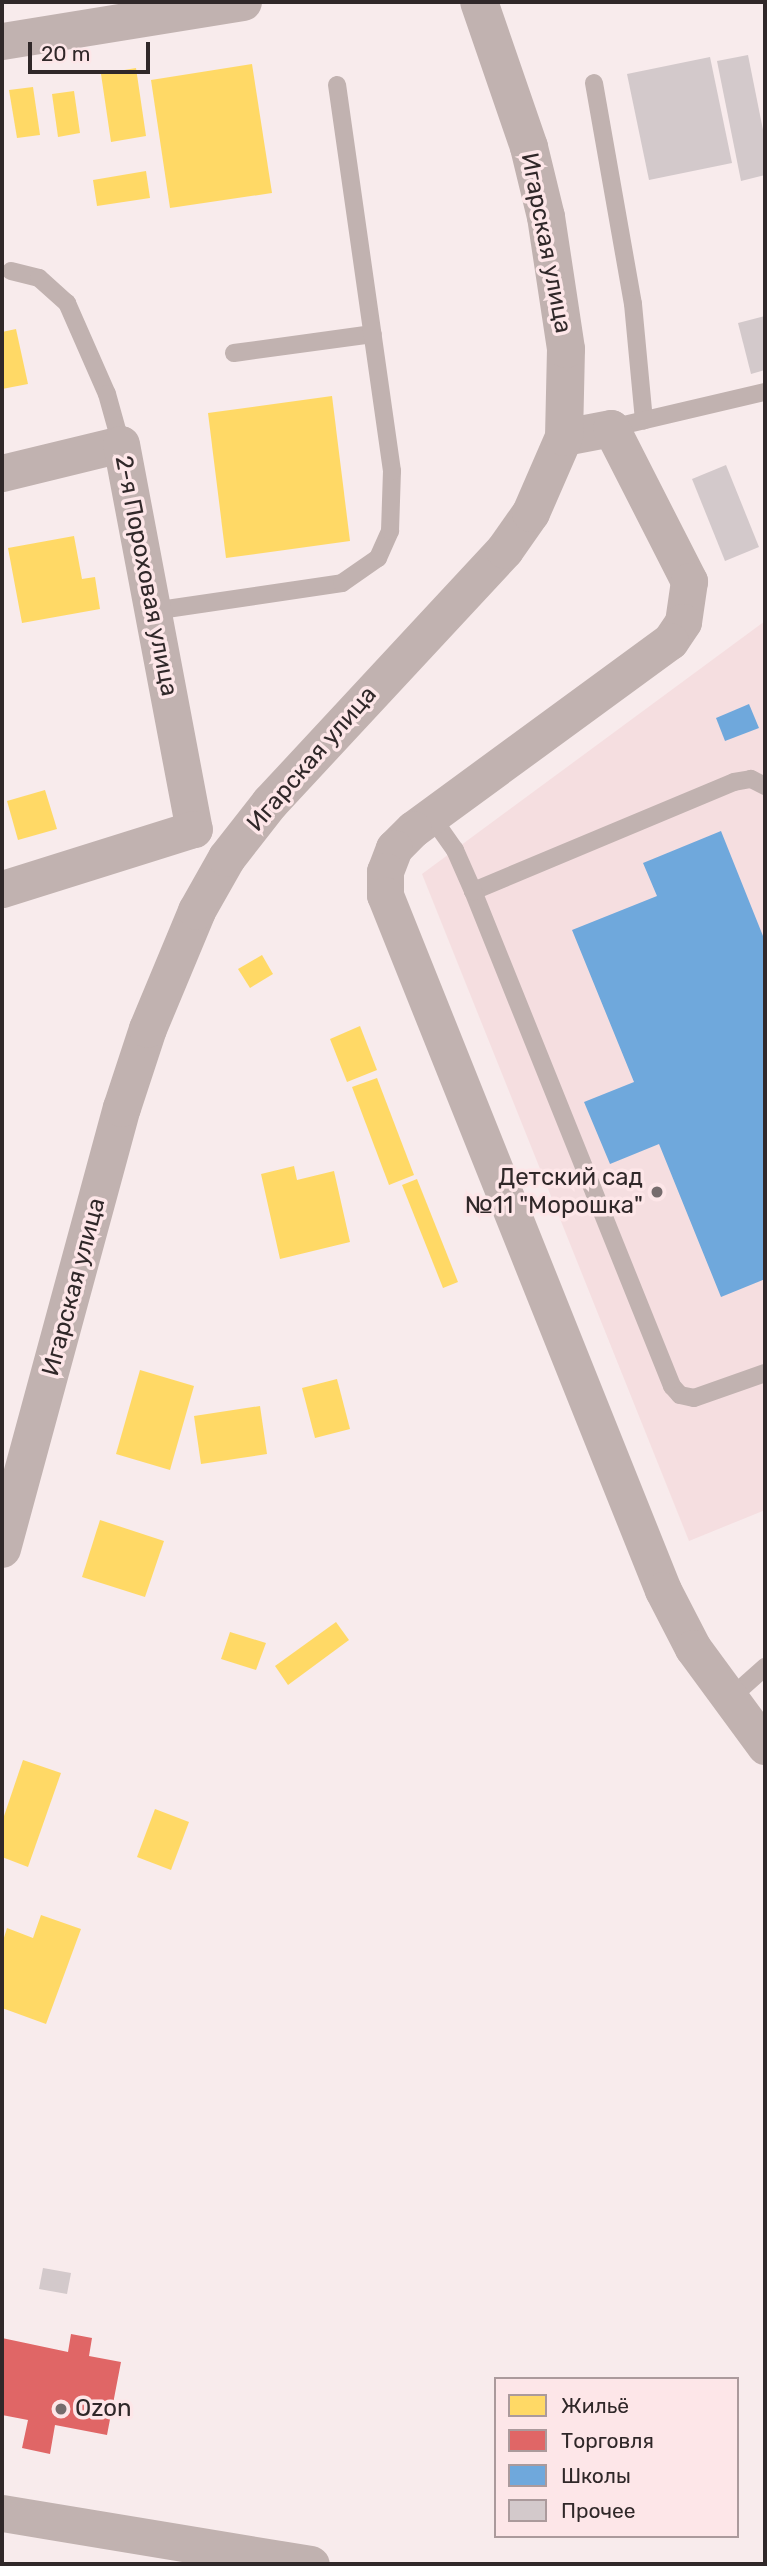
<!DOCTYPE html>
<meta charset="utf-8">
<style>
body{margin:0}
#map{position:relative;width:767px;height:2566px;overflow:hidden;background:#f8ebec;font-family:Rubik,sans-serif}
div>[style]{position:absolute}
.built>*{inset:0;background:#f5dee0}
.homes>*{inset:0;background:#ffd966}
.shops>*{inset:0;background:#e06666}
.schools>*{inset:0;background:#6fa8dc}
.building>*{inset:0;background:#d3c9cb}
.service>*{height:18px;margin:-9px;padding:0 9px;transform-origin:9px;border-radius:9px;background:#c1b2b0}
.minor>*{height:37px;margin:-18.5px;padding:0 18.5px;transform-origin:18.5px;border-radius:18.5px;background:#c1b2b0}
.tertiary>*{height:38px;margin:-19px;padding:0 19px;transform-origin:19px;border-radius:19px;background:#c1b2b0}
.dots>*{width:19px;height:19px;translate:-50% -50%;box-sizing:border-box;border:4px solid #fde6e8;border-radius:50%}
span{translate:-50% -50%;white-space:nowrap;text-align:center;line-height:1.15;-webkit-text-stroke:7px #fde6e8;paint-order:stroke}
.street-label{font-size:24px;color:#302829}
.poi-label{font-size:24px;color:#302829}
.right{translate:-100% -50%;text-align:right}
.left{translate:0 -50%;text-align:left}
.frame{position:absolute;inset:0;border:4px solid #302829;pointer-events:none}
.legend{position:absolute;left:494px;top:2377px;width:245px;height:161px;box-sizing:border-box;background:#fde6e8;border:2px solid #ab9a9c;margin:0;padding:9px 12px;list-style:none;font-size:21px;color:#302829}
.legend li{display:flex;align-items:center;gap:14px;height:35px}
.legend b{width:35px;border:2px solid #ab9a9c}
.scale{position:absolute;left:28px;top:42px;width:122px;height:32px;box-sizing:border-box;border:4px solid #302829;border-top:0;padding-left:9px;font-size:21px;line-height:24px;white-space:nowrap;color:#302829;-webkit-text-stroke:5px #fde6e8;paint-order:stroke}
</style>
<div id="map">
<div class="built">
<i style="clip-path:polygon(765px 621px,765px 1510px,689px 1541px,422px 874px)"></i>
</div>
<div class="homes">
<i style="clip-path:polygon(252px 64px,272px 193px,170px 208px,151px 80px)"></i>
<i style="clip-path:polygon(136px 68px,146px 136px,111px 142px,101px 74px)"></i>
<i style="clip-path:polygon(33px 87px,40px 135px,17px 138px,9px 90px)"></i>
<i style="clip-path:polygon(74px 91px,80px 133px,58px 137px,52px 94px)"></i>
<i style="clip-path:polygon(146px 171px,150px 198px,97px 206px,93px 180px)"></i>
<i style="clip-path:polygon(16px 329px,28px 384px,2px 389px,2px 332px)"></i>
<i style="clip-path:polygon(332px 396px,350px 541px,226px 558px,208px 413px)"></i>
<i style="clip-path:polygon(74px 536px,82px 579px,95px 577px,100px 609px,22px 623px,8px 548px)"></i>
<i style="clip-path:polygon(45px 790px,57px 829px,18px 840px,7px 801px)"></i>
<i style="clip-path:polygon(262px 955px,273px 974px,250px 988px,238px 969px)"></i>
<i style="clip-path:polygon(360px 1026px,377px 1070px,347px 1082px,330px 1039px)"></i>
<i style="clip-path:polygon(377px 1078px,414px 1175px,389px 1185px,352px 1087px)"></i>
<i style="clip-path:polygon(294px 1166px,297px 1180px,334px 1171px,350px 1242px,280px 1259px,261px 1174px)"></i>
<i style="clip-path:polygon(417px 1179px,458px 1282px,443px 1288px,402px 1185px)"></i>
<i style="clip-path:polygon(140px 1370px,194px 1386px,170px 1470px,116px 1454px)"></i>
<i style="clip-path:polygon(337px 1379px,350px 1429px,315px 1438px,302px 1388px)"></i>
<i style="clip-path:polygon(260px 1406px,267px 1454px,201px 1464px,194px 1416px)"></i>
<i style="clip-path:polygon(100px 1520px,164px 1541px,145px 1597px,82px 1577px)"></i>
<i style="clip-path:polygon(336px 1622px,349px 1640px,288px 1685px,275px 1666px)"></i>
<i style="clip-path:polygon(230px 1632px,266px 1643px,256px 1670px,221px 1659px)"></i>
<i style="clip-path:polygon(23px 1760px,61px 1773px,28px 1867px,2px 1857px,2px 1822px)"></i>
<i style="clip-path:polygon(155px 1809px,189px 1822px,171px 1870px,137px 1857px)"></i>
<i style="clip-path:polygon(41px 1915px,81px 1929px,46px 2024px,2px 2008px,2px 1944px,7px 1928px,33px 1938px)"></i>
</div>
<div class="shops">
<i style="clip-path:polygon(71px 2334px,92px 2338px,89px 2356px,121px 2362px,107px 2435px,55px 2425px,50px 2454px,22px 2448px,28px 2420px,2px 2415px,2px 2338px,68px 2352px)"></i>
</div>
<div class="schools">
<i style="clip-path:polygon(749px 704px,759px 728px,725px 741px,716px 718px)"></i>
<i style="clip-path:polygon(721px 831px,765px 941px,765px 1279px,721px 1297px,659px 1144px,610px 1164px,584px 1102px,634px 1082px,572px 930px,657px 896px,643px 863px)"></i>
</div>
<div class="building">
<i style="clip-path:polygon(748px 55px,765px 140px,765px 175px,741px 181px,717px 61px)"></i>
<i style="clip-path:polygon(710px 57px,732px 163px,649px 180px,627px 74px)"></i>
<i style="clip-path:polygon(765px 316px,765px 370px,751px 374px,738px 323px)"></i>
<i style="clip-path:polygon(726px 465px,759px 547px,725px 561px,692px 479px)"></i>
<i style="clip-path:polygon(43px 2268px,71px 2273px,67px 2294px,39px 2289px)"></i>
</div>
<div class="service">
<i style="left:594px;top:83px;width:224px;rotate:80deg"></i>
<i style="left:633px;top:304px;width:117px;rotate:84.6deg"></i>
<i style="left:11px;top:271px;width:29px;rotate:14deg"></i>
<i style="left:39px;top:278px;width:38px;rotate:42deg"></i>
<i style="left:67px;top:303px;width:99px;rotate:66.3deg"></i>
<i style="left:107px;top:394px;width:52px;rotate:74.4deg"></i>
<i style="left:234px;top:353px;width:140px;rotate:-7.8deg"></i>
<i style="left:611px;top:428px;width:158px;rotate:-13.2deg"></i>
<i style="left:153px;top:611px;width:191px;rotate:-8.4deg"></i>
<i style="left:342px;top:583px;width:44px;rotate:-34.8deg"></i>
<i style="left:378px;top:558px;width:30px;rotate:-66deg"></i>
<i style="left:390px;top:531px;width:60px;rotate:-88.1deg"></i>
<i style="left:392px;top:471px;width:390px;rotate:-98.1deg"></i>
<i style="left:765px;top:786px;width:16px;rotate:-153deg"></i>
<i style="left:751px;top:779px;width:17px;rotate:170deg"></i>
<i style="left:734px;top:782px;width:283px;rotate:157.3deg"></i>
<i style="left:473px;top:891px;width:534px;rotate:68.1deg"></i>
<i style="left:672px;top:1386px;width:12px;rotate:48deg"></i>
<i style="left:680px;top:1395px;width:14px;rotate:12deg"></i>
<i style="left:694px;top:1398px;width:75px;rotate:-19.4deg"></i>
<i style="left:431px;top:816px;width:42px;rotate:54.8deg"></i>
<i style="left:455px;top:850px;width:45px;rotate:66.3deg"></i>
<i style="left:728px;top:1700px;width:50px;rotate:-41.7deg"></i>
</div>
<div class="minor">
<i style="left:2px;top:41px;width:244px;rotate:-9.2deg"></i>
<i style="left:564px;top:437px;width:48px;rotate:-10.8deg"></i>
<i style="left:611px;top:428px;width:172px;rotate:63deg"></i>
<i style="left:689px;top:581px;width:41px;rotate:98.3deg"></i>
<i style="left:683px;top:622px;width:23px;rotate:124deg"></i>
<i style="left:670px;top:641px;width:318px;rotate:143.8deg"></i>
<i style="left:413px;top:829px;width:27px;rotate:135deg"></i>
<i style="left:394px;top:848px;width:25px;rotate:111deg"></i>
<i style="left:385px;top:871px;width:24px;rotate:90deg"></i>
<i style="left:385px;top:895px;width:749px;rotate:68.2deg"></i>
<i style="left:663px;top:1590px;width:65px;rotate:62.7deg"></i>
<i style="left:693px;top:1648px;width:122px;rotate:53.7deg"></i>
<i style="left:2px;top:473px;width:122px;rotate:-13.7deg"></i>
<i style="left:121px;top:444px;width:392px;rotate:79.3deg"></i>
<i style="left:2px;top:889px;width:201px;rotate:-17.4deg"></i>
<i style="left:2px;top:2513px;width:313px;rotate:9.4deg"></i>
</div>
<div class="tertiary">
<i style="left:2px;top:1549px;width:457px;rotate:-74.8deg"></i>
<i style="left:122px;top:1108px;width:83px;rotate:-71.8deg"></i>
<i style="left:148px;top:1029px;width:128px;rotate:-67.4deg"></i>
<i style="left:197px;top:911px;width:61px;rotate:-60.5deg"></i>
<i style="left:227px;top:858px;width:70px;rotate:-52deg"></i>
<i style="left:270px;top:803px;width:345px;rotate:-47.1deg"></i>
<i style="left:505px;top:550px;width:45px;rotate:-54.9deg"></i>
<i style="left:531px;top:513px;width:83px;rotate:-66.5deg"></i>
<i style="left:564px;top:437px;width:88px;rotate:-88.7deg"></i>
<i style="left:566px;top:349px;width:134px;rotate:-98.6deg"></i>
<i style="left:546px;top:217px;width:72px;rotate:-103.7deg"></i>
<i style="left:529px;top:147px;width:153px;rotate:-109deg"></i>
</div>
<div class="dots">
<i style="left:657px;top:1192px;background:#766c6d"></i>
<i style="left:61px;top:2409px;background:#766c6d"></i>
</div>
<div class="street-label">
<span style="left:546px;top:243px;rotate:79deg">Игарская улица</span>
<span style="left:146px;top:576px;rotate:79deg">2-я Пороховая улица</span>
<span style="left:312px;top:759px;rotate:-49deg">Игарская улица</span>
<span style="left:74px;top:1287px;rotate:-75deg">Игарская улица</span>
</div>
<div class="poi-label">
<span class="right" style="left:643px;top:1192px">Детский сад<br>№11 "Морошка"</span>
<span class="left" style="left:75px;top:2409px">Ozon</span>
</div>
<div class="frame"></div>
<ul class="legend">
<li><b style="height:19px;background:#ffd966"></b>Жильё</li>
<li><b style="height:19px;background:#e06666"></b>Торговля</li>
<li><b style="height:19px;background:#6fa8dc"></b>Школы</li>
<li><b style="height:19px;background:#d3c9cb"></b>Прочее</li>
</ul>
<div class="scale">20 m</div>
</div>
